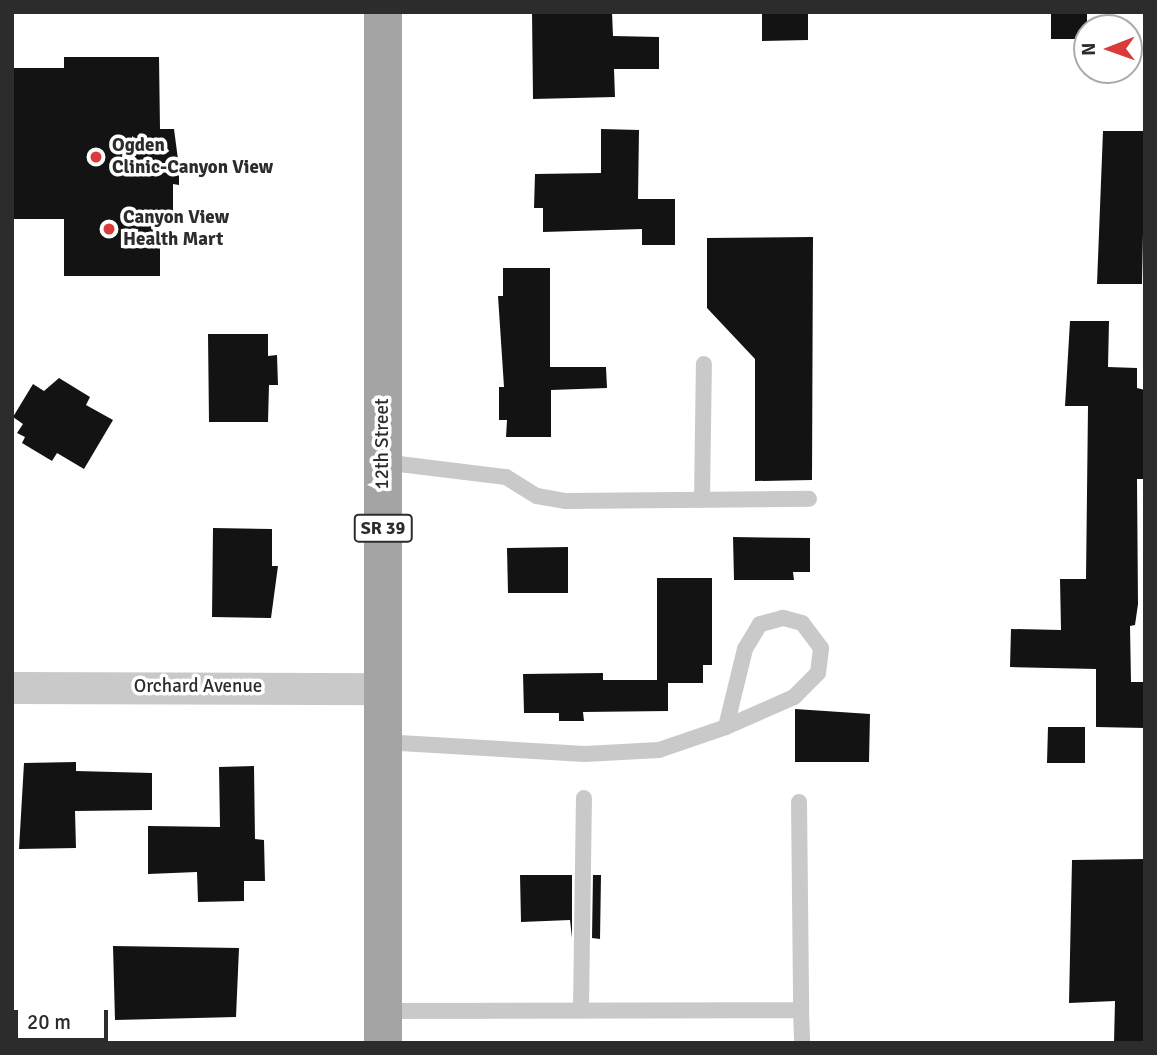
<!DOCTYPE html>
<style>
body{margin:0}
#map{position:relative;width:1157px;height:1055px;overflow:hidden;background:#fff;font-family:Signika,sans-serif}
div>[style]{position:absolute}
.building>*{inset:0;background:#131313}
.service>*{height:16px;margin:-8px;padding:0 8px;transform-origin:8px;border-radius:8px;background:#c9c9c9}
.minor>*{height:32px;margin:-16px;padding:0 16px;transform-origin:16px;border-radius:16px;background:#c9c9c9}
.primary>*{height:38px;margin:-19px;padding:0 19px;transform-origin:19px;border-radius:19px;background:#a4a4a4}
.dots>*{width:19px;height:19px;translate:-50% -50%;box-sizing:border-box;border:4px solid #fff;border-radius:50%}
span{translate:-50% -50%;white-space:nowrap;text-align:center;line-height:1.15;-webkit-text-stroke:7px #fff;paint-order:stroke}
.shield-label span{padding:2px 5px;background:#fff;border:2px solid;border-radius:5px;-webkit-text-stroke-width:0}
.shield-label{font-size:18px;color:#2c2c2c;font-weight:700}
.poi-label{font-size:19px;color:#2c2c2c;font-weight:700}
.left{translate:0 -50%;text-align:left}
.street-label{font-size:19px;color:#2c2c2c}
.frame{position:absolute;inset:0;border:14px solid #2c2c2c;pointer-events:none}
.north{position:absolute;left:1073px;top:14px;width:70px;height:70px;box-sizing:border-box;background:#fff;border:2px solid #ababab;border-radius:50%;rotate:269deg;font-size:19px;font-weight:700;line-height:28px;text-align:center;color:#2c2c2c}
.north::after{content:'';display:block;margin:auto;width:24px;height:32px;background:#d83b39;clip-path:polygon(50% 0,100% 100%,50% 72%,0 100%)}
.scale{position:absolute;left:14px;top:1010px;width:94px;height:32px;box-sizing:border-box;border:4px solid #2c2c2c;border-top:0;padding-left:9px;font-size:21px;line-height:24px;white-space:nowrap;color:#2c2c2c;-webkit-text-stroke:5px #fff;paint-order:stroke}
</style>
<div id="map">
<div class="building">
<i style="clip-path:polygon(532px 12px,612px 12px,613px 36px,659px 37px,659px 69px,614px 69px,615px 97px,533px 99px)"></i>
<i style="clip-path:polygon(762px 12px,808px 12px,808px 40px,762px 41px)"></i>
<i style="clip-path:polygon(1051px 12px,1087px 12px,1087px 39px,1051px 39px)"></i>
<i style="clip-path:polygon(64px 57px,159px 57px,160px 129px,174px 129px,179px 167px,179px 185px,173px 184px,173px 212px,160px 212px,160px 276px,64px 276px,64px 219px,12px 219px,12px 68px,64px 68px)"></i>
<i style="clip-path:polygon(601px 129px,639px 130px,638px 199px,675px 199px,675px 245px,642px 245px,642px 229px,543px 232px,543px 208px,534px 208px,535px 174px,601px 173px)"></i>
<i style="clip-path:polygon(1103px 131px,1145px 131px,1142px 284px,1097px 284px)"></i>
<i style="clip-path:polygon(813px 237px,812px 480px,755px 481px,755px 359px,707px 308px,707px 238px)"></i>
<i style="clip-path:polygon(503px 268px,550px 268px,550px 367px,606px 367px,607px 388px,551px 390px,551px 437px,506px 437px,507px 420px,499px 420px,499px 387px,504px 387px,498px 296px,503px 296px)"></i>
<i style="clip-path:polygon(1070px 321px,1109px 321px,1108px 367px,1137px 368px,1137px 388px,1145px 390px,1145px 479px,1137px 479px,1138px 604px,1135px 625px,1130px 626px,1131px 682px,1145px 682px,1145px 728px,1096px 727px,1096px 669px,1010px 667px,1011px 629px,1061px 630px,1060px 579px,1086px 579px,1088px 406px,1065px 406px)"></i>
<i style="clip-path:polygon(208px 334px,268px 334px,268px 356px,277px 355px,278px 385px,269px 385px,268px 422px,209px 422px)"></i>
<i style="clip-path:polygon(59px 378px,90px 397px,86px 405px,113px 420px,84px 469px,57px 453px,52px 461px,22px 443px,25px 437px,17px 433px,23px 424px,13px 417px,33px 384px,44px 391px)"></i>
<i style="clip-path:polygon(213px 528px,272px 529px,272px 566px,278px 566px,271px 618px,212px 617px)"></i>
<i style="clip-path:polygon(733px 537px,810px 538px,810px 572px,793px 572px,794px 580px,734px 580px)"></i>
<i style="clip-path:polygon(568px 547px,568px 593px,508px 593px,507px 548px)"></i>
<i style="clip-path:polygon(657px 578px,712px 578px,712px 665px,703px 665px,703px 683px,668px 683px,668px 711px,583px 712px,584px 721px,559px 721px,559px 713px,524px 713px,523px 674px,603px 673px,603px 680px,657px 680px)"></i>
<i style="clip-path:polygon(795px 709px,870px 714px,869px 762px,795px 762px)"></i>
<i style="clip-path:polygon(1048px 727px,1085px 727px,1085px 763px,1047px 763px)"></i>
<i style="clip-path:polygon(76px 762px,76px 771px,152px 773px,152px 810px,75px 811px,76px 848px,19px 849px,24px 763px)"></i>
<i style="clip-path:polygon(254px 766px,255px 839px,264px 840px,265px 881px,244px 881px,244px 901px,198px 902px,197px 872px,148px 874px,148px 826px,220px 827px,219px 767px)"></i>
<i style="clip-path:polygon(1145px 859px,1145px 1043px,1114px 1043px,1115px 1001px,1069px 1003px,1072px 860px)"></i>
<i style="clip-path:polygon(520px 875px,572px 875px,572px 938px,570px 920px,521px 922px)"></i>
<i style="clip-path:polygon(593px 875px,601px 875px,600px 939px,592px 938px)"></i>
<i style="clip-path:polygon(113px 946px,239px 948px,236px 1017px,115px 1020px)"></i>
</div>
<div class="service">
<i style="left:383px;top:462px;width:124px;rotate:7deg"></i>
<i style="left:506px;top:477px;width:36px;rotate:32deg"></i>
<i style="left:537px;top:496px;width:28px;rotate:10deg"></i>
<i style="left:565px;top:501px;width:244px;rotate:-0.5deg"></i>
<i style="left:702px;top:500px;width:136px;rotate:-89.2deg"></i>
<i style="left:383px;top:742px;width:202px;rotate:3.4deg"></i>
<i style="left:585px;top:754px;width:74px;rotate:-3.1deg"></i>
<i style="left:659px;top:750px;width:71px;rotate:-18.9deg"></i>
<i style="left:726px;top:727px;width:74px;rotate:-23.8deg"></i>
<i style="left:794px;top:697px;width:34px;rotate:-45deg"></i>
<i style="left:818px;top:673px;width:25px;rotate:-83deg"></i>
<i style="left:821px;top:648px;width:31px;rotate:-127deg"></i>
<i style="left:802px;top:623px;width:20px;rotate:-165deg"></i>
<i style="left:783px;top:618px;width:24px;rotate:165deg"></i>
<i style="left:760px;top:624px;width:29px;rotate:121deg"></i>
<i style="left:745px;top:649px;width:80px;rotate:103.7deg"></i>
<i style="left:799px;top:802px;width:208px;rotate:89.4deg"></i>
<i style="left:581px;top:1009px;width:211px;rotate:-89.2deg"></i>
<i style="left:383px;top:1011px;width:418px;rotate:-0.1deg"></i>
<i style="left:801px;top:1010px;width:33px;rotate:88deg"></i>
</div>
<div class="minor">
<i style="left:12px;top:688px;width:371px;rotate:0.2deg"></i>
</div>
<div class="primary">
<i style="left:383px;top:12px;width:1031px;rotate:90deg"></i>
</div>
<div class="dots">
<i style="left:96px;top:157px;background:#d83b39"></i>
<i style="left:109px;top:229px;background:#d83b39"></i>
</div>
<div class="shield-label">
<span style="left:383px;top:528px">SR 39</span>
</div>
<div class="poi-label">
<span class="left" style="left:112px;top:157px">Ogden<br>Clinic-Canyon View</span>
<span class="left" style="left:123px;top:229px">Canyon View<br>Health Mart</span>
</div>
<div class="street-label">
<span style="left:383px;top:444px;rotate:-90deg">12th Street</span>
<span style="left:198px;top:687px">Orchard Avenue</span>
</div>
<div class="frame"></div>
<div class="north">N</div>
<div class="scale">20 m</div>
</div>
